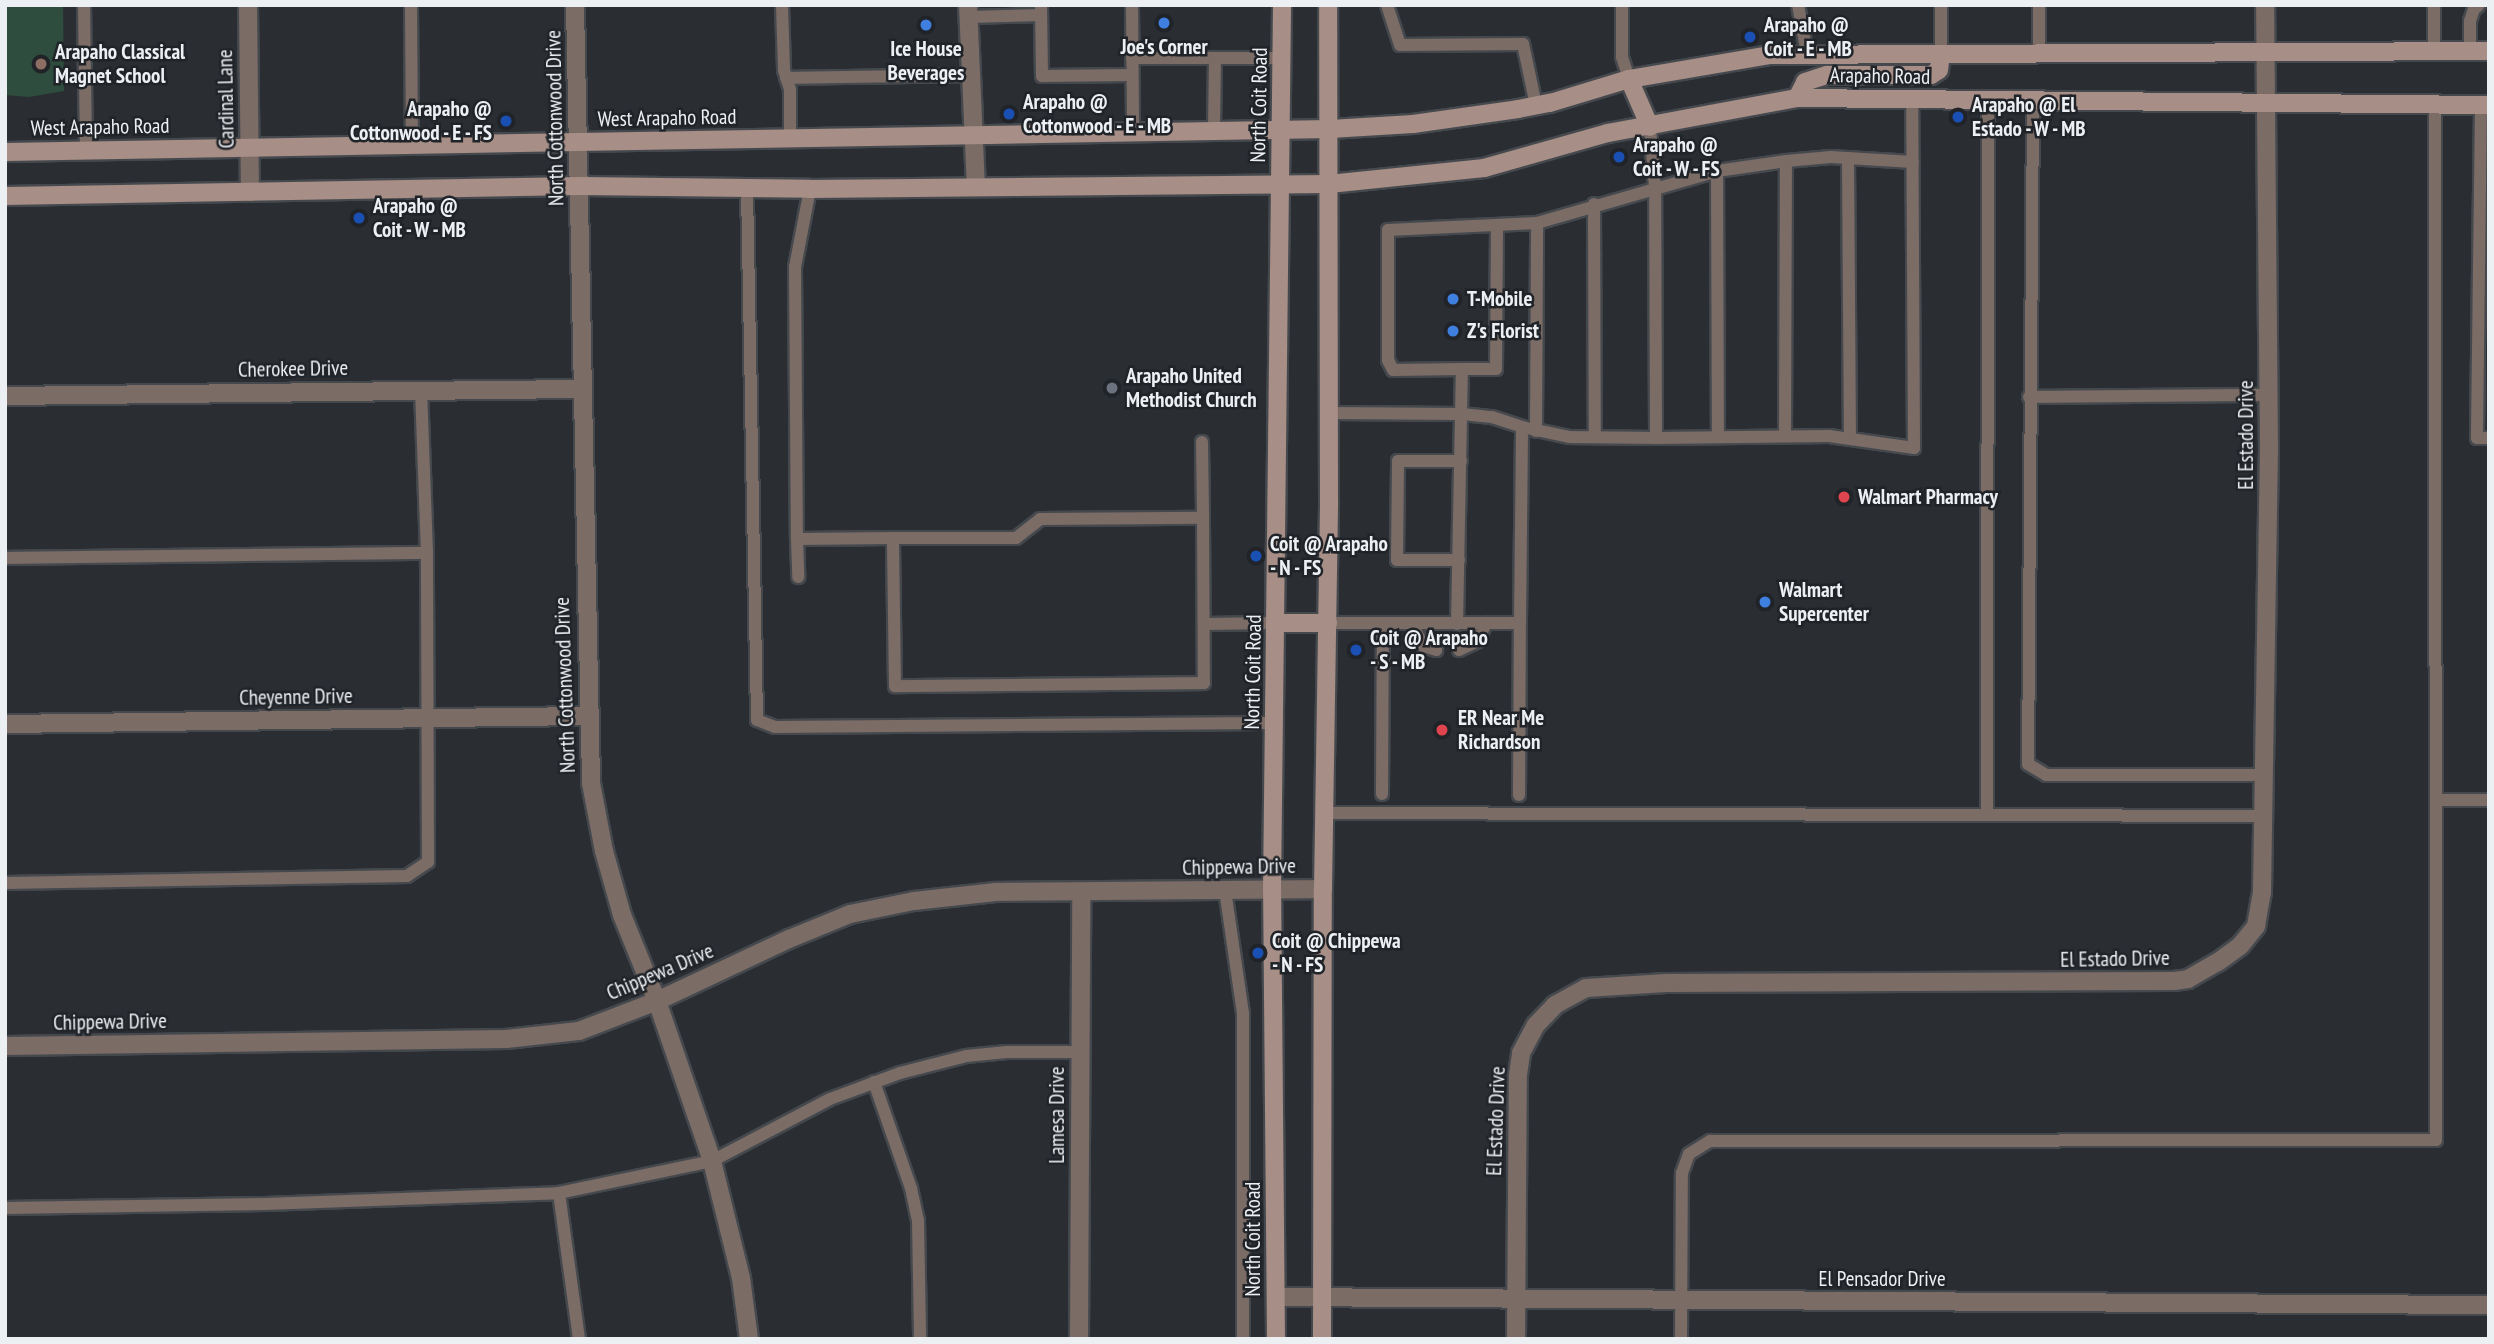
<!DOCTYPE html>
<style>
body{margin:0}
#map{position:relative;width:2494px;height:1344px;overflow:hidden;background:#2a2e33;font-family:"PT Sans Narrow",sans-serif}
div>[style]{position:absolute}
.green>*{inset:0;background:#2e4d3e}
.roads{filter:drop-shadow(2px 0 #45494e) drop-shadow(-2px 0 #45494e) drop-shadow(0 2px #45494e) drop-shadow(0 -2px #45494e)}
.service>*{height:12px;margin:-6px;padding:0 6px;transform-origin:6px;border-radius:6px;background:#7b6c66}
.minor>*{height:18px;margin:-9px;padding:0 9px;transform-origin:9px;border-radius:9px;background:#7b6c66}
.secondary>*{height:18px;margin:-9px;padding:0 9px;transform-origin:9px;border-radius:9px;background:#a78e86}
.dots>*{width:19px;height:19px;translate:-50% -50%;box-sizing:border-box;border:4px solid #202429;border-radius:50%}
span{translate:-50% -50%;white-space:nowrap;text-align:center;line-height:1.15;-webkit-text-stroke:5px #202429;paint-order:stroke}
.poi-label{font-size:21px;color:#edf0f3;font-weight:700}
.left{translate:0 -50%;text-align:left}
.right{translate:-100% -50%;text-align:right}
.street-label{font-size:21px;color:#edf0f3}
.frame{position:absolute;inset:0;border:7px solid #edf0f3;pointer-events:none}
</style>
<div id="map">
<div class="green">
<i style="clip-path:polygon(5px 5px,63px 5px,64px 91px,29px 97px,5px 95px)"></i>
</div>
<div class="roads">
<div class="service">
<i style="left:84px;top:5px;width:145px;rotate:89.2deg"></i>
<i style="left:411px;top:5px;width:140px;rotate:89.6deg"></i>
<i style="left:782px;top:5px;width:65px;rotate:88.2deg"></i>
<i style="left:784px;top:70px;width:21px;rotate:73deg"></i>
<i style="left:790px;top:90px;width:49px;rotate:90deg"></i>
<i style="left:1041px;top:5px;width:71px;rotate:89.2deg"></i>
<i style="left:1042px;top:76px;width:90px;rotate:-0.6deg"></i>
<i style="left:1132px;top:5px;width:127px;rotate:89.5deg"></i>
<i style="left:1387px;top:5px;width:42px;rotate:72deg"></i>
<i style="left:1400px;top:45px;width:123px;rotate:-0.5deg"></i>
<i style="left:1523px;top:44px;width:62px;rotate:78deg"></i>
<i style="left:1622px;top:5px;width:52px;rotate:90deg"></i>
<i style="left:1622px;top:57px;width:23px;rotate:72deg"></i>
<i style="left:1798px;top:5px;width:49px;rotate:79.4deg"></i>
<i style="left:1941px;top:5px;width:49px;rotate:90deg"></i>
<i style="left:969px;top:17px;width:72px;rotate:-1.6deg"></i>
<i style="left:2434px;top:51px;width:46px;rotate:-90deg"></i>
<i style="left:2470px;top:51px;width:30px;rotate:-90deg"></i>
<i style="left:2470px;top:21px;width:13px;rotate:-72deg"></i>
<i style="left:2474px;top:9px;width:6px;rotate:-39deg"></i>
<i style="left:2039px;top:54px;width:49px;rotate:-90deg"></i>
<i style="left:1132px;top:58px;width:83px"></i>
<i style="left:1215px;top:58px;width:73px;rotate:90.8deg"></i>
<i style="left:1215px;top:58px;width:68px"></i>
<i style="left:786px;top:78px;width:185px;rotate:-0.9deg"></i>
<i style="left:2033px;top:103px;width:661px;rotate:90.43deg"></i>
<i style="left:2028px;top:764px;width:21px;rotate:31deg"></i>
<i style="left:2046px;top:775px;width:218px"></i>
<i style="left:2481px;top:105px;width:333px;rotate:90.7deg"></i>
<i style="left:2477px;top:438px;width:12px"></i>
<i style="left:1848px;top:158px;width:280px;rotate:89.6deg"></i>
<i style="left:1717px;top:171px;width:266px;rotate:89.8deg"></i>
<i style="left:747px;top:188px;width:532px;rotate:88.92deg"></i>
<i style="left:757px;top:720px;width:19px;rotate:21deg"></i>
<i style="left:775px;top:727px;width:500px;rotate:-0.46deg"></i>
<i style="left:810px;top:189px;width:79px;rotate:100.9deg"></i>
<i style="left:795px;top:267px;width:272px;rotate:89.6deg"></i>
<i style="left:797px;top:539px;width:96px;rotate:-0.6deg"></i>
<i style="left:893px;top:538px;width:123px"></i>
<i style="left:1016px;top:538px;width:31px;rotate:-38deg"></i>
<i style="left:1040px;top:519px;width:163px;rotate:-0.4deg"></i>
<i style="left:1203px;top:518px;width:165px;rotate:89.7deg"></i>
<i style="left:1204px;top:683px;width:309px;rotate:179.4deg"></i>
<i style="left:895px;top:686px;width:148px;rotate:-90.8deg"></i>
<i style="left:1594px;top:204px;width:233px;rotate:89.8deg"></i>
<i style="left:1462px;top:369px;width:34px"></i>
<i style="left:1496px;top:369px;width:143px;rotate:-89.6deg"></i>
<i style="left:2029px;top:397px;width:240px;rotate:-0.5deg"></i>
<i style="left:1329px;top:413px;width:133px;rotate:0.4deg"></i>
<i style="left:1462px;top:414px;width:30px;rotate:6deg"></i>
<i style="left:1492px;top:417px;width:32px;rotate:18deg"></i>
<i style="left:1536px;top:431px;width:208px;rotate:-89.7deg"></i>
<i style="left:1785px;top:436px;width:275px;rotate:-89.8deg"></i>
<i style="left:1656px;top:438px;width:173px;rotate:-0.7deg"></i>
<i style="left:1829px;top:436px;width:86px;rotate:8deg"></i>
<i style="left:1914px;top:448px;width:349px;rotate:-90.3deg"></i>
<i style="left:1202px;top:442px;width:76px;rotate:89.2deg"></i>
<i style="left:797px;top:539px;width:38px;rotate:88deg"></i>
<i style="left:5px;top:558px;width:422px;rotate:-0.7deg"></i>
<i style="left:427px;top:553px;width:163px;rotate:-92.1deg"></i>
<i style="left:1459px;top:560px;width:62px;rotate:180deg"></i>
<i style="left:1397px;top:560px;width:99px;rotate:-89.4deg"></i>
<i style="left:1398px;top:461px;width:63px"></i>
<i style="left:1328px;top:623px;width:192px"></i>
<i style="left:1520px;top:623px;width:196px;rotate:-89.4deg"></i>
<i style="left:1522px;top:427px;width:49px;rotate:11.8deg"></i>
<i style="left:1570px;top:437px;width:86px;rotate:0.7deg"></i>
<i style="left:1656px;top:438px;width:251px;rotate:-90.2deg"></i>
<i style="left:1655px;top:187px;width:60px;rotate:-94.8deg"></i>
<i style="left:1204px;top:624px;width:72px;rotate:-0.8deg"></i>
<i style="left:1412px;top:624px;width:25px;rotate:63deg"></i>
<i style="left:1423px;top:646px;width:14px;rotate:17deg"></i>
<i style="left:1457px;top:624px;width:255px;rotate:-88.9deg"></i>
<i style="left:1462px;top:369px;width:69px;rotate:179.2deg"></i>
<i style="left:1393px;top:370px;width:11px;rotate:-117deg"></i>
<i style="left:1388px;top:360px;width:130px;rotate:-90deg"></i>
<i style="left:1388px;top:230px;width:149px;rotate:-2.7deg"></i>
<i style="left:1537px;top:223px;width:187px;rotate:-16.1deg"></i>
<i style="left:1717px;top:171px;width:70px;rotate:-8.2deg"></i>
<i style="left:1786px;top:161px;width:45px;rotate:-5.1deg"></i>
<i style="left:1831px;top:157px;width:82px;rotate:3.5deg"></i>
<i style="left:1459px;top:650px;width:21px;rotate:-25deg"></i>
<i style="left:1478px;top:641px;width:20px;rotate:-66deg"></i>
<i style="left:1382px;top:794px;width:170px;rotate:-89.7deg"></i>
<i style="left:1519px;top:795px;width:172px;rotate:-89.7deg"></i>
<i style="left:2436px;top:800px;width:53px"></i>
<i style="left:1325px;top:813px;width:939px;rotate:0.18deg"></i>
<i style="left:1987px;top:815px;width:713px;rotate:-89.92deg"></i>
<i style="left:5px;top:883px;width:402px;rotate:-1deg"></i>
<i style="left:407px;top:876px;width:25px;rotate:-34deg"></i>
<i style="left:428px;top:862px;width:309px;rotate:-90.2deg"></i>
<i style="left:1225px;top:890px;width:125px;rotate:81.7deg"></i>
<i style="left:1243px;top:1014px;width:325px;rotate:90deg"></i>
<i style="left:874px;top:1082px;width:112px;rotate:70.8deg"></i>
<i style="left:911px;top:1188px;width:33px;rotate:78deg"></i>
<i style="left:918px;top:1220px;width:119px;rotate:89deg"></i>
<i style="left:559px;top:1193px;width:147px;rotate:82.2deg"></i>
<i style="left:5px;top:1208px;width:260px;rotate:-0.9deg"></i>
<i style="left:265px;top:1204px;width:294px;rotate:-2.1deg"></i>
<i style="left:559px;top:1193px;width:156px;rotate:-11.8deg"></i>
<i style="left:712px;top:1161px;width:133px;rotate:-27.7deg"></i>
<i style="left:830px;top:1099px;width:75px;rotate:-20.4deg"></i>
<i style="left:900px;top:1073px;width:68px;rotate:-14.4deg"></i>
<i style="left:966px;top:1056px;width:41px;rotate:-5.6deg"></i>
<i style="left:1007px;top:1052px;width:73px"></i>
<i style="left:1681px;top:1339px;width:166px;rotate:-89.7deg"></i>
<i style="left:1682px;top:1173px;width:20px;rotate:-70deg"></i>
<i style="left:1689px;top:1154px;width:25px;rotate:-32deg"></i>
<i style="left:1710px;top:1141px;width:726px;rotate:-0.08deg"></i>
<i style="left:2436px;top:1140px;width:1036px;rotate:-90.06deg"></i>
</div>
<div class="minor">
<i style="left:248px;top:5px;width:187px;rotate:89.4deg"></i>
<i style="left:575px;top:5px;width:778px;rotate:88.82deg"></i>
<i style="left:591px;top:783px;width:69px;rotate:79.2deg"></i>
<i style="left:604px;top:851px;width:66px;rotate:74.3deg"></i>
<i style="left:622px;top:915px;width:93px;rotate:67.9deg"></i>
<i style="left:657px;top:1001px;width:169px;rotate:71deg"></i>
<i style="left:712px;top:1161px;width:121px;rotate:76.1deg"></i>
<i style="left:741px;top:1278px;width:62px;rotate:82.5deg"></i>
<i style="left:968px;top:5px;width:181px;rotate:87.5deg"></i>
<i style="left:5px;top:396px;width:577px;rotate:-0.7deg"></i>
<i style="left:5px;top:724px;width:583px;rotate:-0.79deg"></i>
<i style="left:5px;top:1046px;width:501px;rotate:-0.8deg"></i>
<i style="left:506px;top:1039px;width:73px;rotate:-6.3deg"></i>
<i style="left:579px;top:1031px;width:84px;rotate:-21deg"></i>
<i style="left:657px;top:1001px;width:146px;rotate:-25.2deg"></i>
<i style="left:789px;top:939px;width:66px;rotate:-22.3deg"></i>
<i style="left:850px;top:914px;width:65px;rotate:-11.5deg"></i>
<i style="left:914px;top:901px;width:82px;rotate:-6.3deg"></i>
<i style="left:996px;top:892px;width:327px;rotate:-0.5deg"></i>
<i style="left:1276px;top:1297px;width:1213px;rotate:0.38deg"></i>
<i style="left:1079px;top:1339px;width:447px;rotate:-89.7deg"></i>
<i style="left:1516px;top:1339px;width:264px;rotate:-89.6deg"></i>
<i style="left:1518px;top:1075px;width:22px;rotate:-82deg"></i>
<i style="left:1521px;top:1053px;width:32px;rotate:-62deg"></i>
<i style="left:1536px;top:1025px;width:28px;rotate:-46deg"></i>
<i style="left:1555px;top:1005px;width:35px;rotate:-29deg"></i>
<i style="left:1586px;top:988px;width:80px;rotate:-3.6deg"></i>
<i style="left:1666px;top:983px;width:508px;rotate:-0.23deg"></i>
<i style="left:2174px;top:981px;width:14px;rotate:-8deg"></i>
<i style="left:2188px;top:979px;width:34px;rotate:-30deg"></i>
<i style="left:2218px;top:962px;width:27px;rotate:-36deg"></i>
<i style="left:2240px;top:946px;width:26px;rotate:-51deg"></i>
<i style="left:2256px;top:926px;width:35px;rotate:-80deg"></i>
<i style="left:2262px;top:892px;width:442px;rotate:-89.1deg"></i>
<i style="left:2269px;top:450px;width:445px;rotate:-90.5deg"></i>
</div>
<div class="secondary">
<i style="left:1629px;top:79px;width:52px;rotate:66.4deg"></i>
<i style="left:1797px;top:98px;width:18px;rotate:-63deg"></i>
<i style="left:1805px;top:82px;width:23px;rotate:-18deg"></i>
<i style="left:1827px;top:75px;width:104px"></i>
<i style="left:1931px;top:75px;width:9px;rotate:-32deg"></i>
<i style="left:1939px;top:70px;width:16px;rotate:-83deg"></i>
<i style="left:5px;top:152px;width:1325px;rotate:-0.99deg"></i>
<i style="left:1330px;top:129px;width:83px;rotate:-3.4deg"></i>
<i style="left:1413px;top:124px;width:106px;rotate:-8.1deg"></i>
<i style="left:1518px;top:109px;width:33px;rotate:-11deg"></i>
<i style="left:1550px;top:103px;width:83px;rotate:-16.9deg"></i>
<i style="left:1629px;top:79px;width:142px;rotate:-9.7deg"></i>
<i style="left:1769px;top:55px;width:720px;rotate:-0.32deg"></i>
<i style="left:5px;top:196px;width:575px;rotate:-1deg"></i>
<i style="left:580px;top:186px;width:230px;rotate:0.7deg"></i>
<i style="left:810px;top:189px;width:519px;rotate:-0.55deg"></i>
<i style="left:1329px;top:184px;width:156px;rotate:-5.9deg"></i>
<i style="left:1484px;top:168px;width:129px;rotate:-15.8deg"></i>
<i style="left:1608px;top:133px;width:192px;rotate:-10.5deg"></i>
<i style="left:1797px;top:98px;width:692px;rotate:0.58deg"></i>
<i style="left:1276px;top:623px;width:52px"></i>
<i style="left:1276px;top:1339px;width:450px;rotate:-90.5deg"></i>
<i style="left:1272px;top:889px;width:884px;rotate:-89.35deg"></i>
<i style="left:1322px;top:1339px;width:450px;rotate:-89.9deg"></i>
<i style="left:1323px;top:889px;width:387px;rotate:-89.1deg"></i>
<i style="left:1329px;top:502px;width:497px;rotate:-90.1deg"></i>
</div>
</div>
<div class="dots">
<i style="left:1164px;top:23px;background:#3f7fe0"></i>
<i style="left:926px;top:25px;background:#3f7fe0"></i>
<i style="left:1750px;top:37px;background:#1a4fb4"></i>
<i style="left:41px;top:64px;background:#8d6e63"></i>
<i style="left:1009px;top:114px;background:#1a4fb4"></i>
<i style="left:1958px;top:117px;background:#1a4fb4"></i>
<i style="left:506px;top:121px;background:#1a4fb4"></i>
<i style="left:1619px;top:157px;background:#1a4fb4"></i>
<i style="left:359px;top:218px;background:#1a4fb4"></i>
<i style="left:1453px;top:299px;background:#3f7fe0"></i>
<i style="left:1453px;top:331px;background:#3f7fe0"></i>
<i style="left:1112px;top:388px;background:#6b7280"></i>
<i style="left:1844px;top:497px;background:#e0444e"></i>
<i style="left:1256px;top:556px;background:#1a4fb4"></i>
<i style="left:1765px;top:602px;background:#3f7fe0"></i>
<i style="left:1356px;top:650px;background:#1a4fb4"></i>
<i style="left:1442px;top:730px;background:#e0444e"></i>
<i style="left:1258px;top:953px;background:#1a4fb4"></i>
</div>
<div class="poi-label">
<span class="left" style="left:1764px;top:37px">Arapaho @<br>Coit - E - MB</span>
<span style="left:1164px;top:47px">Joe's Corner</span>
<span style="left:926px;top:61px">Ice House<br>Beverages</span>
<span class="left" style="left:55px;top:64px">Arapaho Classical<br>Magnet School</span>
<span class="left" style="left:1023px;top:114px">Arapaho @<br>Cottonwood - E - MB</span>
<span class="left" style="left:1972px;top:117px">Arapaho @ El<br>Estado - W - MB</span>
<span class="right" style="left:492px;top:121px">Arapaho @<br>Cottonwood - E - FS</span>
<span class="left" style="left:1633px;top:157px">Arapaho @<br>Coit - W - FS</span>
<span class="left" style="left:373px;top:218px">Arapaho @<br>Coit - W - MB</span>
<span class="left" style="left:1467px;top:299px">T-Mobile</span>
<span class="left" style="left:1467px;top:331px">Z's Florist</span>
<span class="left" style="left:1126px;top:388px">Arapaho United<br>Methodist Church</span>
<span class="left" style="left:1858px;top:497px">Walmart Pharmacy</span>
<span class="left" style="left:1270px;top:556px">Coit @ Arapaho<br>- N - FS</span>
<span class="left" style="left:1779px;top:602px">Walmart<br>Supercenter</span>
<span class="left" style="left:1370px;top:650px">Coit @ Arapaho<br>- S - MB</span>
<span class="left" style="left:1458px;top:730px">ER Near Me<br>Richardson</span>
<span class="left" style="left:1272px;top:953px">Coit @ Chippewa<br>- N - FS</span>
</div>
<div class="street-label">
<span style="left:1880px;top:76px;rotate:1deg">Arapaho Road</span>
<span style="left:226px;top:99px;rotate:-91deg">Cardinal Lane</span>
<span style="left:1259px;top:105px;rotate:-89deg">North Coit Road</span>
<span style="left:555px;top:118px;rotate:-91deg">North Cottonwood Drive</span>
<span style="left:667px;top:118px;rotate:-1deg">West Arapaho Road</span>
<span style="left:100px;top:127px;rotate:-1deg">West Arapaho Road</span>
<span style="left:293px;top:369px;rotate:-1deg">Cherokee Drive</span>
<span style="left:2246px;top:435px;rotate:-90deg">El Estado Drive</span>
<span style="left:1253px;top:672px;rotate:-89deg">North Coit Road</span>
<span style="left:565px;top:685px;rotate:-92deg">North Cottonwood Drive</span>
<span style="left:296px;top:697px;rotate:-1deg">Cheyenne Drive</span>
<span style="left:1239px;top:867px;rotate:-1deg">Chippewa Drive</span>
<span style="left:2115px;top:959px;rotate:-1deg">El Estado Drive</span>
<span style="left:660px;top:972px;rotate:-23deg">Chippewa Drive</span>
<span style="left:110px;top:1022px;rotate:-1deg">Chippewa Drive</span>
<span style="left:1057px;top:1115px;rotate:-90deg">Lamesa Drive</span>
<span style="left:1496px;top:1121px;rotate:-88deg">El Estado Drive</span>
<span style="left:1253px;top:1239px;rotate:-90deg">North Coit Road</span>
<span style="left:1882px;top:1279px">El Pensador Drive</span>
</div>
<div class="frame"></div>
</div>
